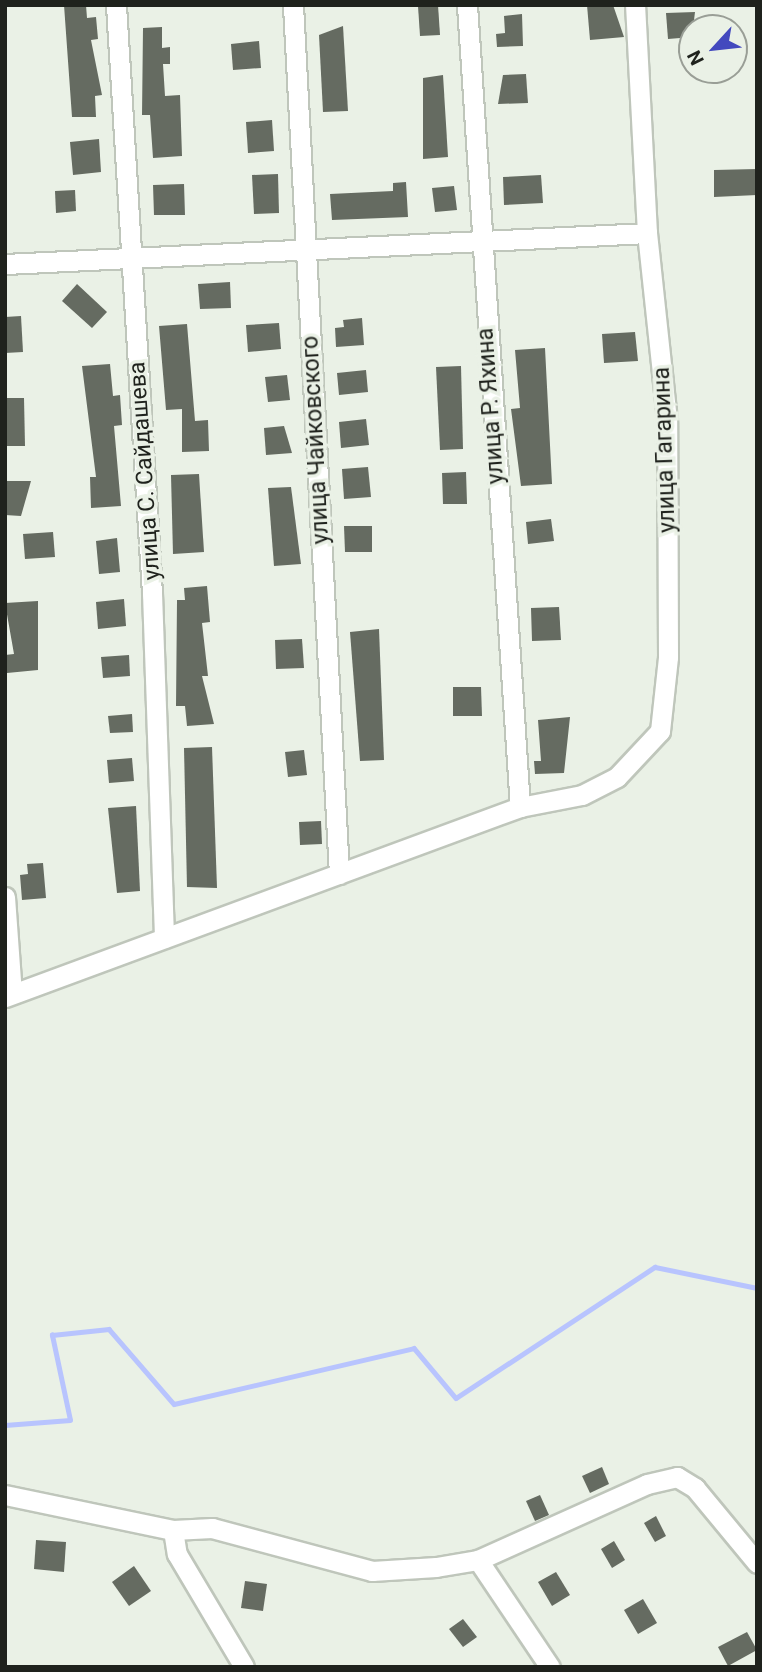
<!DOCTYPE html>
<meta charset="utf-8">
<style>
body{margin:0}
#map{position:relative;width:762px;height:1672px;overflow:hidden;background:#eaf1e6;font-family:Roboto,sans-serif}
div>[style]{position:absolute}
.stream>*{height:4.5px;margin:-2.25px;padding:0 2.25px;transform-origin:2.25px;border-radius:2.25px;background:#b8c4fe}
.building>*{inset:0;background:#656b61}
.roads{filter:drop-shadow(2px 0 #bfc6bb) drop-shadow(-2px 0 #bfc6bb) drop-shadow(0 2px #bfc6bb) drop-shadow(0 -2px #bfc6bb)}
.minor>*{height:19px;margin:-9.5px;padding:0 9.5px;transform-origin:9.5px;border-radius:9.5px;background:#fff}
span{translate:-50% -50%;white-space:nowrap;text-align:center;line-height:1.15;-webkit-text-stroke:7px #eaf1e6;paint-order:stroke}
.street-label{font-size:23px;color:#1f221d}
.frame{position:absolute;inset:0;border:7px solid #1f221d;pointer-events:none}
.north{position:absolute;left:678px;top:14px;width:70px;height:70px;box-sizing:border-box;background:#eaf1e6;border:2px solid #999e96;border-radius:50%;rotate:243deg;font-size:19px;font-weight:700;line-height:28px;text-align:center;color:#1f221d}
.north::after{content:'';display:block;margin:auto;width:24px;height:32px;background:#4349be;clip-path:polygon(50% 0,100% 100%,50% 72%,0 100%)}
</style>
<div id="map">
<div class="stream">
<i style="left:5px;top:1425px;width:65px;rotate:-4.4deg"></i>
<i style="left:70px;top:1420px;width:87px;rotate:-102deg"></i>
<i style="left:52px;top:1335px;width:57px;rotate:-6deg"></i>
<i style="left:109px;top:1329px;width:99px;rotate:49.1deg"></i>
<i style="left:174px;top:1404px;width:246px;rotate:-13.1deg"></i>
<i style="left:414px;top:1348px;width:65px;rotate:50deg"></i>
<i style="left:456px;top:1398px;width:238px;rotate:-33.4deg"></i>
<i style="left:655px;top:1267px;width:104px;rotate:11.6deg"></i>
</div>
<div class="building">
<i style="clip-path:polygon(64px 5px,86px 5px,87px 18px,96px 17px,98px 39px,91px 40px,102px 95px,95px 96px,96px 117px,72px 117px)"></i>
<i style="clip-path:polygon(438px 5px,440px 35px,420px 36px,418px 6px)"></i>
<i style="clip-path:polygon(587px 5px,613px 5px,624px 37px,590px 40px)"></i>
<i style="clip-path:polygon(695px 12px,692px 37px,668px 39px,666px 13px)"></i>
<i style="clip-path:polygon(522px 14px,523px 46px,497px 47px,496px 34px,505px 33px,504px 16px)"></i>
<i style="clip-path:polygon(343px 26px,348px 111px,323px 112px,319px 35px)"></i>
<i style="clip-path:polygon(162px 27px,162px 48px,170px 47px,170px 64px,163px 64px,165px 96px,180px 95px,182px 156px,153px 158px,150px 115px,142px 115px,143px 28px)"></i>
<i style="clip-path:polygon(259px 41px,261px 68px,233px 70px,231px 44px)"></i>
<i style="clip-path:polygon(526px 74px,528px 103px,498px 104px,503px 75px)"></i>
<i style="clip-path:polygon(443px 75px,448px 157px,423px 159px,423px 78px)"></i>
<i style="clip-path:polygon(272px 120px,274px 151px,248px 153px,246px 122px)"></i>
<i style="clip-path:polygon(99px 139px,101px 172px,73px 175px,70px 142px)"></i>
<i style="clip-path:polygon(757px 169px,757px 195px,714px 197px,714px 170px)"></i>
<i style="clip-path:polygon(278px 174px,279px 213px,254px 214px,252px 175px)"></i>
<i style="clip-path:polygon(541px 175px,543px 203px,504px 205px,503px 177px)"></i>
<i style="clip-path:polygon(406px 182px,408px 217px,332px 220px,330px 194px,393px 191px,393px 183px)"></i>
<i style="clip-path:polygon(184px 184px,185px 215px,154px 215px,153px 185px)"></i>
<i style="clip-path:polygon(454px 186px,457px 210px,435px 212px,432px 188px)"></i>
<i style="clip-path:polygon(75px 190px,76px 211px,56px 213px,55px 191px)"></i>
<i style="clip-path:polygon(230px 282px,231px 308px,200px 309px,198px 284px)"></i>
<i style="clip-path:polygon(77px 284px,107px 312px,92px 328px,62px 301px)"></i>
<i style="clip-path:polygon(21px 316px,23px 352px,5px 353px,5px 317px)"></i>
<i style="clip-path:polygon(362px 318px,364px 345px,336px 347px,335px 328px,344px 327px,343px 320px)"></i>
<i style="clip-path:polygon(279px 323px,281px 349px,248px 352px,246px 325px)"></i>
<i style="clip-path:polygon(187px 324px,195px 421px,208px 420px,209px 451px,182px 452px,182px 409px,166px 410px,159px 326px)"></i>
<i style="clip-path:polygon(635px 332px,638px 361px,604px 363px,602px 334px)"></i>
<i style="clip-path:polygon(545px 348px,552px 484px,521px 486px,511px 409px,520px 408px,515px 350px)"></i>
<i style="clip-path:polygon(110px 364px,113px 396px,120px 395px,122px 425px,114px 426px,121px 506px,91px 508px,90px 477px,96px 477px,82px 366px)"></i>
<i style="clip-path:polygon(461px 366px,463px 449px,440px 450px,436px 367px)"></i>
<i style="clip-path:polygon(366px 370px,368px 392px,339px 395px,337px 373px)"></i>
<i style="clip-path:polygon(287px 375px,290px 400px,268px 402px,265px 377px)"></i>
<i style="clip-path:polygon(5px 398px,24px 398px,25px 446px,5px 446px)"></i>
<i style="clip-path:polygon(366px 419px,369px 445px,341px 448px,339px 422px)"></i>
<i style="clip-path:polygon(284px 426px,292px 453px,266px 455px,264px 428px)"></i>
<i style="clip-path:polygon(368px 467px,371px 497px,344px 499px,342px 469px)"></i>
<i style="clip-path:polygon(466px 472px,467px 504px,443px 504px,442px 473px)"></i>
<i style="clip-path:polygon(199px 474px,204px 552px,173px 554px,171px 475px)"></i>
<i style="clip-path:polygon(5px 481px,31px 481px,21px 516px,5px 515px)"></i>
<i style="clip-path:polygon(291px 487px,301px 564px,274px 566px,268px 488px)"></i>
<i style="clip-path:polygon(551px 519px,554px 541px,528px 544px,526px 522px)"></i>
<i style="clip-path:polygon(344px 526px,372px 526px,372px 552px,345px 552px)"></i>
<i style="clip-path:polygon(53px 532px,55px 557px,25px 559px,23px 534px)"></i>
<i style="clip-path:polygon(117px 538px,120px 572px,99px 574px,96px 541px)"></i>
<i style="clip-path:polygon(207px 586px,210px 622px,202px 623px,208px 676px,202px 676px,214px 724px,187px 726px,185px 706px,176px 706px,177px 600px,185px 600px,184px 588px)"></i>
<i style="clip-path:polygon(124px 599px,126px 626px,98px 629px,96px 602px)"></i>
<i style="clip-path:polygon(38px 601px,38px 670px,7px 673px,5px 655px,14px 654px,5px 603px)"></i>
<i style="clip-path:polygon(559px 607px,561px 640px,532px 641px,531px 608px)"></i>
<i style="clip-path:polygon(379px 629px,384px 760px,360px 761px,350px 632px)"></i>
<i style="clip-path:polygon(302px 639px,304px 668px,276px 669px,275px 640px)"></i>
<i style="clip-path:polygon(129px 655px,130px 676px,103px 678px,101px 657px)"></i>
<i style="clip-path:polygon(453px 687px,481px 687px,482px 716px,453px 716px)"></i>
<i style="clip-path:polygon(132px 714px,133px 732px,110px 733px,108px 716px)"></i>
<i style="clip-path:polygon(570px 717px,564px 773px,535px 774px,534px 761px,541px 761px,538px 720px)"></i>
<i style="clip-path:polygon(212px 747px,217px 888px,187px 887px,184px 748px)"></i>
<i style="clip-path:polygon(304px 750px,307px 775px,288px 777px,285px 752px)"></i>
<i style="clip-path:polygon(132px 758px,134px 781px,109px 783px,107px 760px)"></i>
<i style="clip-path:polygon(136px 806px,140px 891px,117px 893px,108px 808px)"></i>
<i style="clip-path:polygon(321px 821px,322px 844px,300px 845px,299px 822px)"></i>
<i style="clip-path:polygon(43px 863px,46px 898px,22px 900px,20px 875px,28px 874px,27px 864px)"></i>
<i style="clip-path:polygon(602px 1467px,609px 1484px,590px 1493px,582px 1476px)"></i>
<i style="clip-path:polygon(540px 1495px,549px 1515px,535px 1521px,526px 1501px)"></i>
<i style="clip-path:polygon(656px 1516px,666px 1536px,655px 1542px,644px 1523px)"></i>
<i style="clip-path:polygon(36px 1540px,66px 1542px,64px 1572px,34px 1569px)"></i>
<i style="clip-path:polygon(614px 1541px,625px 1560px,612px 1568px,601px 1549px)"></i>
<i style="clip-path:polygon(134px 1566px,151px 1591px,129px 1606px,112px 1582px)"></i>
<i style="clip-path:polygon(556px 1572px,570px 1595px,552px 1606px,538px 1582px)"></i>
<i style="clip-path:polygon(245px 1581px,267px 1584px,263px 1611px,241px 1608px)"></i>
<i style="clip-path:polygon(643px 1599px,657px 1623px,638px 1634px,624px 1610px)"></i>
<i style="clip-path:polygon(463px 1619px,477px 1637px,463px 1647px,449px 1629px)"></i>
<i style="clip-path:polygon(747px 1632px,757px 1650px,728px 1666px,718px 1647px)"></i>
</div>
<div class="roads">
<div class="minor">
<i style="left:116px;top:5px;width:589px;rotate:86.5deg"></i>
<i style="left:152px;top:593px;width:345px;rotate:88deg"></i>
<i style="left:293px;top:5px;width:870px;rotate:86.97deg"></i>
<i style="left:467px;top:5px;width:804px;rotate:86.22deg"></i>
<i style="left:5px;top:264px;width:643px;rotate:-2.76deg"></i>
<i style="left:5px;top:897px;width:97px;rotate:85.9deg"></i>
<i style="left:5px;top:997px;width:549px;rotate:-20.25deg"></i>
<i style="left:520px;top:807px;width:63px;rotate:-11deg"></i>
<i style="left:582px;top:795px;width:39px;rotate:-27deg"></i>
<i style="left:617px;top:777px;width:63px;rotate:-46.9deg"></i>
<i style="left:660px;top:731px;width:74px;rotate:-83.8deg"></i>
<i style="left:668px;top:657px;width:237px;rotate:-90.2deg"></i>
<i style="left:667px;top:420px;width:188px;rotate:-96.1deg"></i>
<i style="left:647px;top:233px;width:228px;rotate:-93deg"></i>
<i style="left:5px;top:1495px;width:172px;rotate:11.8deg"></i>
<i style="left:173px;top:1530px;width:24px;rotate:81deg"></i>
<i style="left:177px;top:1554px;width:131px;rotate:59.3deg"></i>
<i style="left:173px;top:1530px;width:39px;rotate:-3deg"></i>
<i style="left:212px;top:1528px;width:166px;rotate:15deg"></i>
<i style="left:372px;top:1571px;width:64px;rotate:-3.6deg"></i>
<i style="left:436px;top:1567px;width:43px;rotate:-9.5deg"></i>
<i style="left:478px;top:1560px;width:185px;rotate:-24.2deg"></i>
<i style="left:647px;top:1484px;width:31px;rotate:-13deg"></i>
<i style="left:677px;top:1477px;width:21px;rotate:31deg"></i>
<i style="left:695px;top:1488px;width:97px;rotate:50.4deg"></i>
<i style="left:478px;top:1560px;width:129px;rotate:56.1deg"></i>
</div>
</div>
<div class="street-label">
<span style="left:491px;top:406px;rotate:-94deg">улица Р. Яхина</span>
<span style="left:316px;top:440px;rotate:-93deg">улица Чайковского</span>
<span style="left:665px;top:450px;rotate:-92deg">улица Гагарина</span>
<span style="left:145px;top:471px;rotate:-94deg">улица С. Сайдашева</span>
</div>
<div class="frame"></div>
<div class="north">N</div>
</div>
